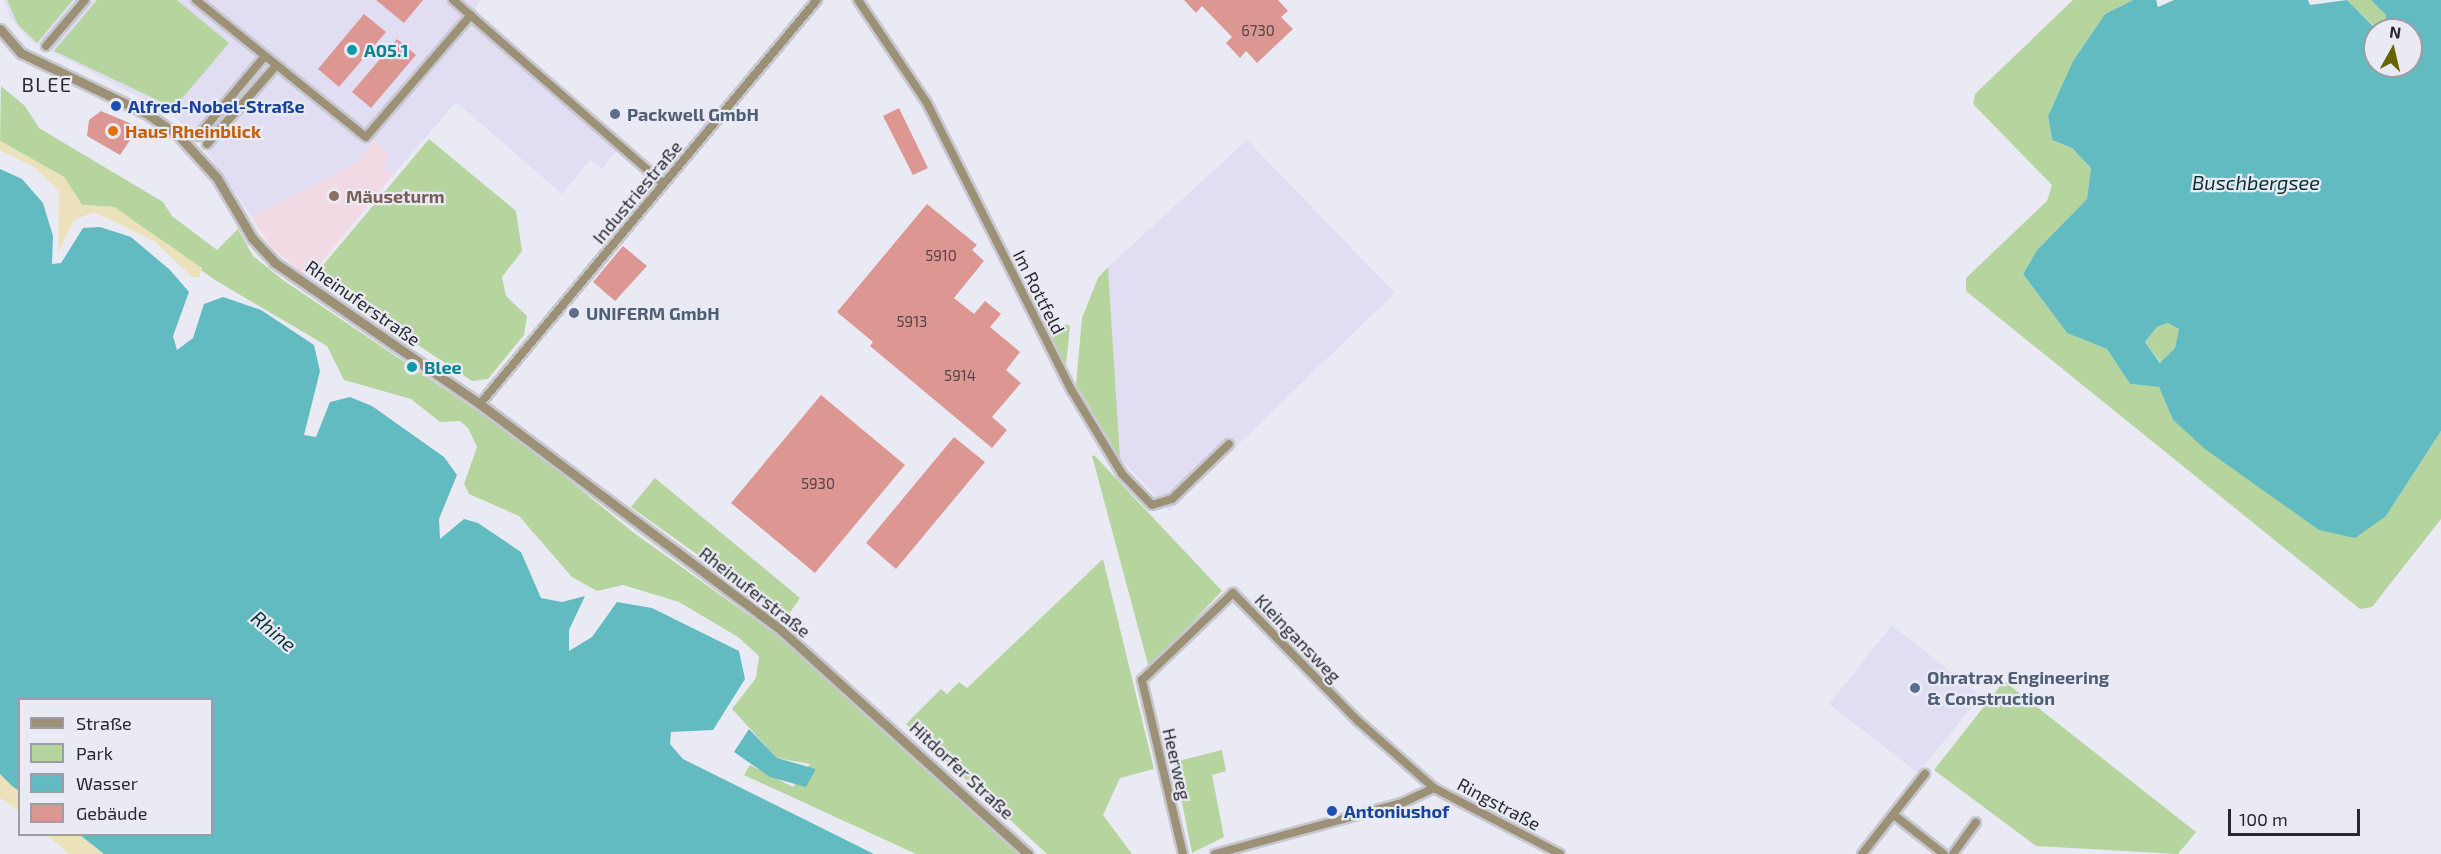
<!DOCTYPE html>
<meta charset="utf-8">
<style>
body{margin:0}
#map{position:relative;width:2441px;height:854px;overflow:hidden;background:#eaeaf4;font-family:"Exo 2",sans-serif}
div>[style]{position:absolute}
.commercial>*{inset:0;background:#e1def4}
.education>*{inset:0;background:#f2dae4}
.green>*{inset:0;background:#b6d59e}
.sand>*{inset:0;background:#ebe2bc}
.water>*{inset:0;background:#62bbc0}
.building>*{inset:0;background:#dd9793}
.roads{filter:drop-shadow(2px 0 #c7c7d0) drop-shadow(-2px 0 #c7c7d0) drop-shadow(0 2px #c7c7d0) drop-shadow(0 -2px #c7c7d0)}
.minor>*{height:8px;margin:-4px;padding:0 4px;transform-origin:4px;border-radius:4px;background:#9c9177}
.tertiary>*{height:9px;margin:-4.5px;padding:0 4.5px;transform-origin:4.5px;border-radius:4.5px;background:#9c9177}
.dots>*{width:16px;height:16px;translate:-50% -50%;box-sizing:border-box;border:3px solid #eaeaf4;border-radius:50%}
span{translate:-50% -50%;white-space:nowrap;text-align:center;line-height:1.15;-webkit-text-stroke:4.5px #eaeaf4;paint-order:stroke}
.number-label{font-size:15px;color:#564446}
.number-label span{-webkit-text-stroke-width:0}
.culture-label{font-size:18px;color:#0d838f;font-weight:700}
.left{translate:0 -50%;text-align:left}
.transit-label{font-size:18px;color:#164399;font-weight:700}
.service-label{font-size:18px;color:#4e5e75;font-weight:700}
.food-label{font-size:18px;color:#c56008;font-weight:700}
.street-label{font-size:18px;color:#29292d}
.education-label{font-size:18px;color:#785e54;font-weight:700}
.neighbourhood-label{font-size:20px;color:#29292d;letter-spacing:1.5px}
.water-label{font-size:20px;color:#053234;font-style:italic}
.legend{position:absolute;left:18px;top:698px;width:195px;height:138px;box-sizing:border-box;background:#eaeaf4;border:2px solid #9d9da4;margin:0;padding:8px 10px;list-style:none;font-size:18px;color:#29292d}
.legend li{display:flex;align-items:center;gap:12px;height:30px}
.legend b{width:30px;border:2px solid #9d9da4}
.north{position:absolute;left:2363px;top:18px;width:60px;height:60px;box-sizing:border-box;background:#eaeaf4;border:2px solid #9d9da4;border-radius:50%;rotate:8deg;font-size:16px;font-weight:700;line-height:24px;text-align:center;color:#29292d}
.north::after{content:'';display:block;margin:auto;width:21px;height:27px;background:#666500;clip-path:polygon(50% 0,100% 100%,50% 72%,0 100%)}
.scale{position:absolute;left:2228px;top:809px;width:132px;height:27px;box-sizing:border-box;border:3px solid #29292d;border-top:0;padding-left:8px;font-size:18px;line-height:21px;white-space:nowrap;color:#29292d;-webkit-text-stroke:4px #eaeaf4;paint-order:stroke}
</style>
<div id="map">
<div class="commercial">
<i style="clip-path:polygon(4px 0,481px 0,473px 11px,625px 141px,602px 169px,590px 160px,562px 194px,456px 102px,393px 175px,382px 165px,357px 163px,252px 217px,195px 135px,170px 113px,29px 40px,10px 17px)"></i>
<i style="clip-path:polygon(1247px 140px,1395px 293px,1169px 511px,1120px 458px,1108px 267px)"></i>
<i style="clip-path:polygon(1892px 625px,1981px 696px,1918px 773px,1829px 704px)"></i>
</div>
<div class="education">
<i style="clip-path:polygon(374px 140px,390px 155px,383px 165px,393px 175px,311px 275px,304px 274px,270px 246px,252px 217px,356px 163px)"></i>
</div>
<div class="green">
<i style="clip-path:polygon(7px 0,73px 0,37px 43px,18px 25px)"></i>
<i style="clip-path:polygon(97px 0,177px 0,229px 43px,174px 108px,54px 51px)"></i>
<i style="clip-path:polygon(2073px 0,2133px 0,2105px 14px,2073px 61px,2048px 116px,2052px 140px,2072px 148px,2091px 168px,2087px 199px,2037px 250px,2023px 274px,2067px 333px,2107px 349px,2130px 384px,2159px 387px,2173px 420px,2278px 500px,2386px 516px,2441px 431px,2441px 519px,2372px 607px,2360px 609px,1966px 291px,1966px 278px,2047px 201px,2052px 185px,1973px 104px,1975px 94px)"></i>
<i style="clip-path:polygon(2347px 0,2371px 0,2386px 15px,2385px 29px,2376px 28px)"></i>
<i style="clip-path:polygon(1px 86px,25px 106px,39px 128px,163px 202px,172px 216px,217px 250px,238px 229px,253px 256px,283px 280px,520px 440px,634px 533px,783px 640px,1020px 854px,916px 854px,744px 775px,750px 765px,793px 787px,810px 764px,777px 758px,732px 709px,756px 678px,759px 656px,738px 637px,679px 602px,623px 585px,597px 591px,572px 577px,519px 516px,469px 494px,464px 484px,477px 447px,468px 428px,460px 421px,440px 422px,411px 399px,344px 380px,327px 346px,215px 280px,114px 207px,82px 205px,64px 177px,0 141px)"></i>
<i style="clip-path:polygon(429px 139px,516px 211px,522px 251px,502px 277px,506px 296px,527px 316px,524px 335px,488px 379px,472px 381px,314px 276px)"></i>
<i style="clip-path:polygon(1108px 267px,1120px 458px,1076px 384px,1082px 318px,1098px 278px)"></i>
<i style="clip-path:polygon(2168px 323px,2179px 329px,2175px 348px,2161px 363px,2145px 342px,2157px 327px)"></i>
<i style="clip-path:polygon(1065px 324px,1070px 326px,1066px 365px,1050px 340px)"></i>
<i style="clip-path:polygon(1094px 455px,1222px 591px,1149px 668px,1092px 456px)"></i>
<i style="clip-path:polygon(655px 478px,800px 598px,786px 618px,631px 507px)"></i>
<i style="clip-path:polygon(1103px 559px,1154px 769px,1120px 778px,1103px 815px,1132px 854px,1047px 854px,906px 724px,941px 689px,947px 694px,959px 682px,967px 688px)"></i>
<i style="clip-path:polygon(2004px 681px,2196px 832px,2178px 854px,2036px 846px,1934px 770px)"></i>
<i style="clip-path:polygon(1222px 750px,1226px 771px,1212px 775px,1224px 837px,1192px 853px,1174px 762px)"></i>
</div>
<div class="sand">
<i style="clip-path:polygon(0 141px,64px 177px,82px 205px,114px 207px,202px 268px,199px 277px,192px 277px,154px 241px,94px 212px,74px 220px,58px 253px,59px 191px,34px 167px,0 150px)"></i>
<i style="clip-path:polygon(0 774px,19px 791px,19px 811px,0 798px)"></i>
<i style="clip-path:polygon(47px 835px,80px 835px,104px 854px,69px 854px)"></i>
</div>
<div class="water">
<i style="clip-path:polygon(evenodd,2133px 0,2156px 0,2158px 7px,2174px 0,2308px 0,2310px 5px,2347px 0,2375px 28px,2385px 29px,2386px 15px,2371px 0,2441px 0,2441px 431px,2386px 516px,2355px 538px,2319px 530px,2205px 449px,2173px 420px,2159px 387px,2130px 384px,2107px 349px,2067px 333px,2023px 274px,2037px 250px,2087px 199px,2091px 168px,2072px 148px,2052px 140px,2048px 116px,2073px 61px,2105px 14px,2133px 0,2375px 30px,2411px 30px,2411px 66px,2375px 66px,2375px 30px,2133px 0,2168px 323px,2179px 329px,2175px 348px,2160px 363px,2145px 342px,2157px 327px,2168px 323px)"></i>
<i style="clip-path:polygon(0 169px,22px 179px,43px 203px,53px 236px,52px 264px,61px 263px,83px 228px,100px 227px,131px 237px,170px 270px,189px 292px,173px 336px,177px 350px,193px 338px,204px 304px,223px 297px,261px 310px,314px 345px,320px 371px,304px 435px,316px 437px,330px 402px,350px 397px,372px 406px,444px 457px,457px 475px,439px 519px,440px 539px,464px 519px,478px 523px,521px 552px,541px 598px,562px 602px,585px 596px,569px 630px,569px 651px,592px 637px,617px 602px,652px 608px,739px 651px,745px 679px,713px 730px,671px 732px,670px 744px,683px 759px,874px 854px,104px 854px,80px 835px,212px 834px,212px 700px,20px 700px,19px 791px,12px 786px,0 774px)"></i>
<i style="clip-path:polygon(749px 729px,777px 758px,816px 769px,806px 787px,770px 777px,734px 752px)"></i>
</div>
<div class="building">
<i style="clip-path:polygon(376px 0,423px 0,404px 23px)"></i>
<i style="clip-path:polygon(1184px 0,1278px 0,1288px 11px,1281px 17px,1293px 29px,1257px 63px,1246px 51px,1240px 58px,1226px 43px,1232px 37px,1202px 6px,1196px 13px)"></i>
<i style="clip-path:polygon(364px 14px,386px 32px,339px 87px,318px 69px)"></i>
<i style="clip-path:polygon(397px 39px,416px 55px,371px 108px,352px 92px)"></i>
<i style="clip-path:polygon(899px 108px,928px 168px,913px 175px,883px 116px)"></i>
<i style="clip-path:polygon(101px 111px,139px 127px,120px 155px,87px 136px,89px 120px)"></i>
<i style="clip-path:polygon(927px 204px,977px 245px,972px 250px,984px 261px,954px 298px,974px 314px,985px 301px,1001px 314px,990px 327px,1020px 352px,1006px 370px,1021px 383px,992px 417px,1007px 430px,992px 448px,870px 346px,873px 342px,837px 312px)"></i>
<i style="clip-path:polygon(623px 246px,647px 266px,615px 301px,593px 282px)"></i>
<i style="clip-path:polygon(821px 395px,905px 465px,815px 573px,731px 503px)"></i>
<i style="clip-path:polygon(954px 437px,985px 462px,896px 569px,866px 543px)"></i>
</div>
<div class="roads">
<div class="minor">
<i style="left:196px;top:0;width:218px;rotate:38.9deg"></i>
<i style="left:366px;top:137px;width:161px;rotate:-49.3deg"></i>
<i style="left:453px;top:0;width:279px;rotate:41.1deg"></i>
<i style="left:858px;top:0;width:124px;rotate:56.2deg"></i>
<i style="left:927px;top:103px;width:322px;rotate:63.3deg"></i>
<i style="left:1072px;top:391px;width:97px;rotate:58.9deg"></i>
<i style="left:1122px;top:474px;width:43px;rotate:45.9deg"></i>
<i style="left:1152px;top:505px;width:21px;rotate:-17deg"></i>
<i style="left:1172px;top:499px;width:79px;rotate:-44deg"></i>
<i style="left:46px;top:46px;width:60px;rotate:-49.7deg"></i>
<i style="left:198px;top:136px;width:103px;rotate:-50.1deg"></i>
<i style="left:207px;top:144px;width:103px;rotate:-48.6deg"></i>
<i style="left:480px;top:404px;width:526px;rotate:-50.17deg"></i>
<i style="left:1894px;top:815px;width:63px;rotate:38deg"></i>
<i style="left:1183px;top:854px;width:179px;rotate:-103.3deg"></i>
<i style="left:1142px;top:680px;width:126px;rotate:-43.7deg"></i>
<i style="left:1233px;top:593px;width:179px;rotate:45.7deg"></i>
<i style="left:1358px;top:721px;width:101px;rotate:41.4deg"></i>
<i style="left:1215px;top:854px;width:194px;rotate:-15.3deg"></i>
<i style="left:1402px;top:803px;width:35px;rotate:-25deg"></i>
<i style="left:1434px;top:788px;width:142px;rotate:27.6deg"></i>
<i style="left:1862px;top:854px;width:102px;rotate:-51.8deg"></i>
<i style="left:1953px;top:854px;width:39px;rotate:-54deg"></i>
</div>
<div class="tertiary">
<i style="left:0;top:29px;width:32px;rotate:49deg"></i>
<i style="left:21px;top:53px;width:142px;rotate:25.8deg"></i>
<i style="left:149px;top:115px;width:35px;rotate:35deg"></i>
<i style="left:178px;top:135px;width:58px;rotate:47.8deg"></i>
<i style="left:217px;top:178px;width:69px;rotate:59.7deg"></i>
<i style="left:252px;top:238px;width:33px;rotate:47deg"></i>
<i style="left:274px;top:262px;width:250px;rotate:34.6deg"></i>
<i style="left:480px;top:404px;width:378px;rotate:36.9deg"></i>
<i style="left:782px;top:631px;width:332px;rotate:42.2deg"></i>
</div>
</div>
<div class="dots">
<i style="left:352px;top:50px;background:#0f9aa8"></i>
<i style="left:116px;top:106px;background:#1a4fb4"></i>
<i style="left:615px;top:114px;background:#5c6f8a"></i>
<i style="left:113px;top:131px;background:#e8710a"></i>
<i style="left:334px;top:196px;background:#8d6e63"></i>
<i style="left:574px;top:313px;background:#5c6f8a"></i>
<i style="left:412px;top:367px;background:#0f9aa8"></i>
<i style="left:1915px;top:688px;background:#5c6f8a"></i>
<i style="left:1332px;top:811px;background:#1a4fb4"></i>
</div>
<div class="number-label">
<span style="left:1258px;top:31px">6730</span>
<span style="left:941px;top:256px">5910</span>
<span style="left:912px;top:322px">5913</span>
<span style="left:960px;top:376px">5914</span>
<span style="left:818px;top:484px">5930</span>
</div>
<div class="culture-label">
<span class="left" style="left:364px;top:50px">A05.1</span>
<span class="left" style="left:424px;top:367px">Blee</span>
</div>
<div class="transit-label">
<span class="left" style="left:128px;top:106px">Alfred-Nobel-Straße</span>
<span class="left" style="left:1344px;top:811px">Antoniushof</span>
</div>
<div class="service-label">
<span class="left" style="left:627px;top:114px">Packwell GmbH</span>
<span class="left" style="left:586px;top:313px">UNIFERM GmbH</span>
<span class="left" style="left:1927px;top:688px">Ohratrax Engineering<br>&amp; Construction</span>
</div>
<div class="food-label">
<span class="left" style="left:125px;top:131px">Haus Rheinblick</span>
</div>
<div class="street-label">
<span style="left:637px;top:192px;rotate:-50deg">Industriestraße</span>
<span style="left:1039px;top:292px;rotate:63deg">Im Rottfeld</span>
<span style="left:363px;top:303px;rotate:35deg">Rheinuferstraße</span>
<span style="left:755px;top:592px;rotate:38deg">Rheinuferstraße</span>
<span style="left:1298px;top:638px;rotate:46deg">Kleingansweg</span>
<span style="left:1177px;top:764px;rotate:77deg">Heerweg</span>
<span style="left:962px;top:770px;rotate:43deg">Hitdorfer Straße</span>
<span style="left:1499px;top:804px;rotate:28deg">Ringstraße</span>
</div>
<div class="education-label">
<span class="left" style="left:346px;top:196px">Mäuseturm</span>
</div>
<div class="neighbourhood-label">
<span style="left:47px;top:84px">BLEE</span>
</div>
<div class="water-label">
<span style="left:2256px;top:182px">Buschbergsee</span>
<span style="left:274px;top:631px;rotate:40deg">Rhine</span>
</div>
<ul class="legend">
<li><b style="height:8px;background:#9c9177"></b>Straße</li>
<li><b style="height:16px;background:#b6d59e"></b>Park</li>
<li><b style="height:16px;background:#62bbc0"></b>Wasser</li>
<li><b style="height:16px;background:#dd9793"></b>Gebäude</li>
</ul>
<div class="north">N</div>
<div class="scale">100 m</div>
</div>
